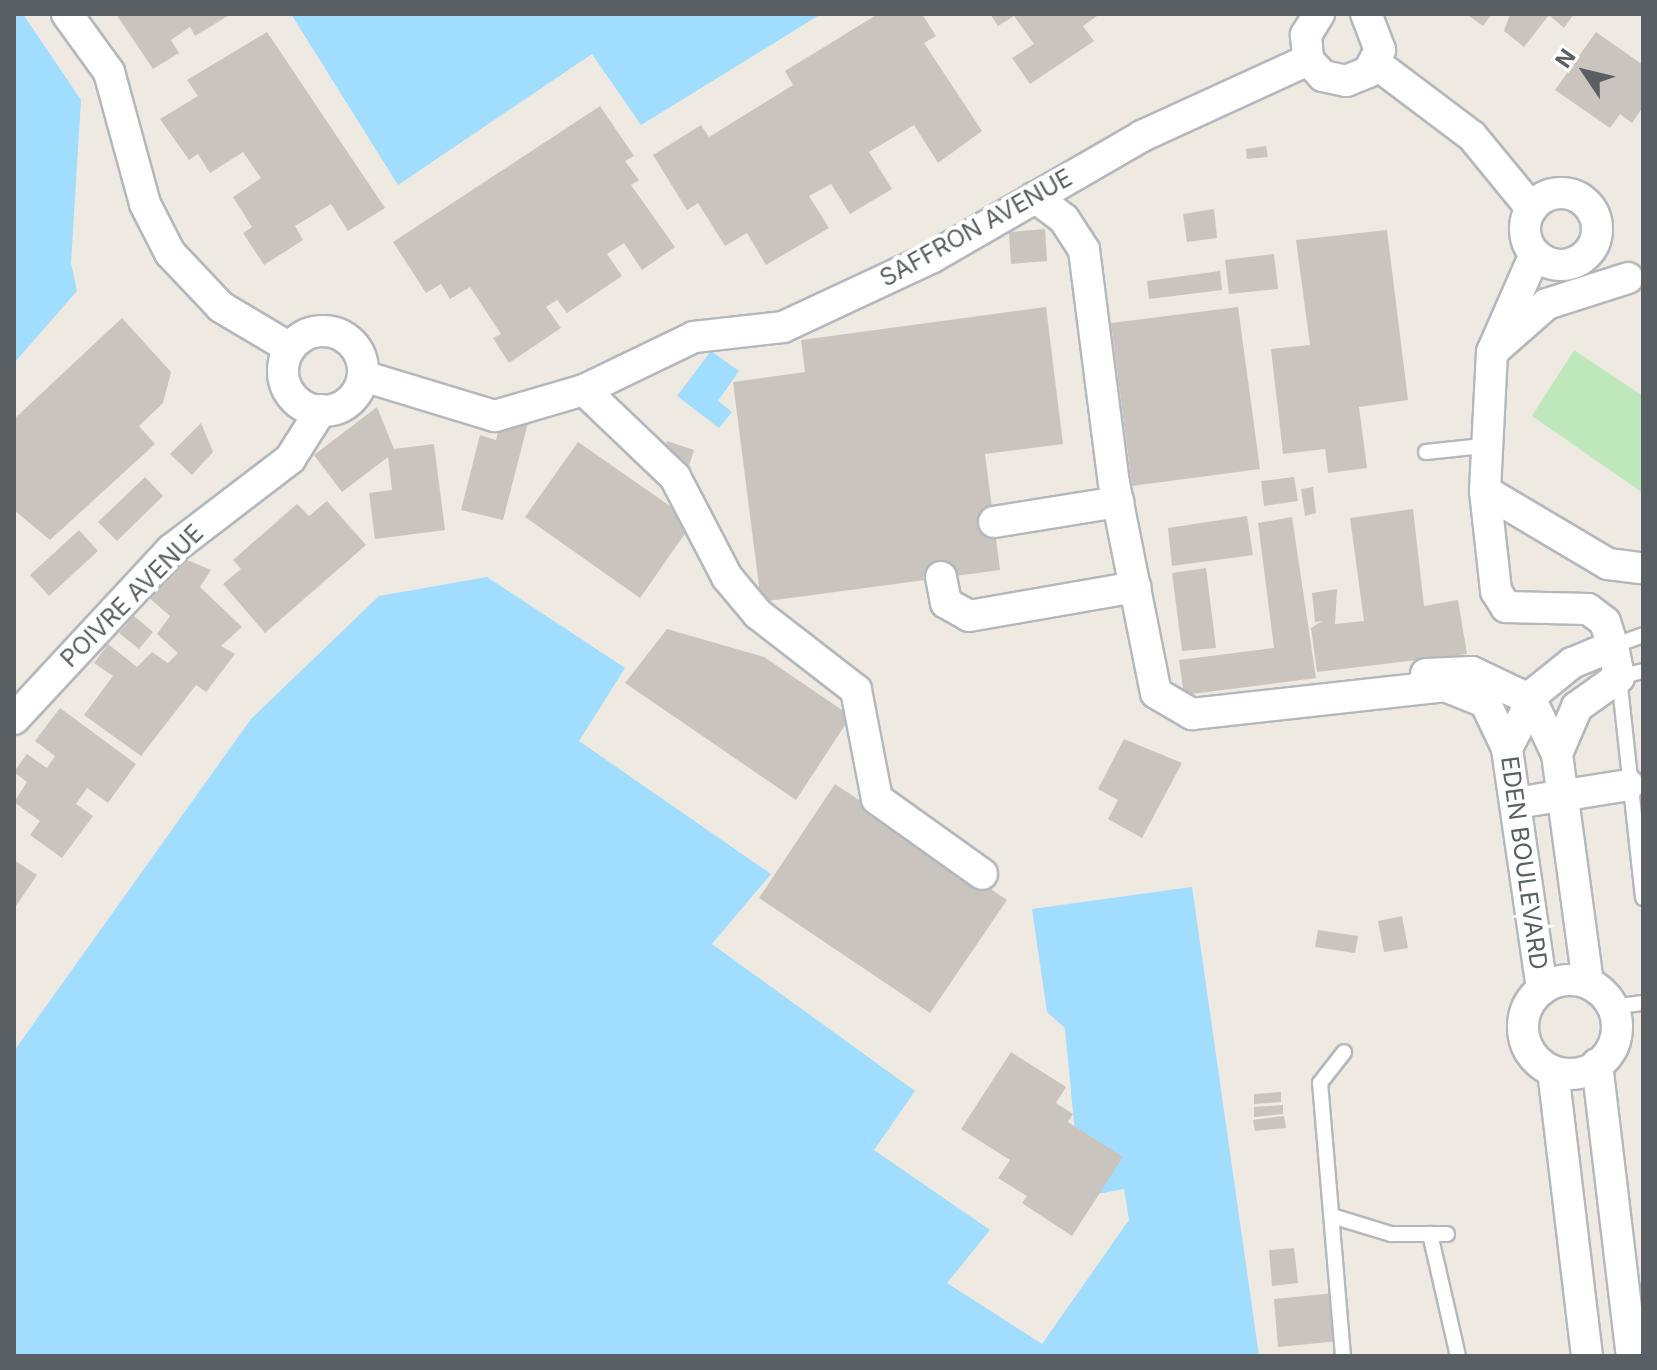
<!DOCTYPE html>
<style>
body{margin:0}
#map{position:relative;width:1657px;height:1370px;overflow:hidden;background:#eeeae1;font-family:Inter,sans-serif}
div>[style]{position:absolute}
.green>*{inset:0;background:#bee8bb}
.water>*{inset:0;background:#a0ddff}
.building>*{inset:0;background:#c9c5be}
.roads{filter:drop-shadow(2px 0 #b4b8bd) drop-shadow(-2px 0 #b4b8bd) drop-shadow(0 2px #b4b8bd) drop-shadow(0 -2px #b4b8bd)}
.lane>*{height:14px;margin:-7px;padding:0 7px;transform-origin:7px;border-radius:7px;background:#fff}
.street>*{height:30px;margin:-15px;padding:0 15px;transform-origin:15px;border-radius:15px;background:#fff}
.street>.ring{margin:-15px;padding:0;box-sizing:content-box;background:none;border:30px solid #fff;border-radius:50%}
span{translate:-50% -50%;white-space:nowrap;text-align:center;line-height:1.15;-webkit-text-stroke:8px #fff;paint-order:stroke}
.street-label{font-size:24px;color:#5a5f63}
.frame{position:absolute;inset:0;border:16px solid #5a5f63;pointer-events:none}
.north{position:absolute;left:1545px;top:32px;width:80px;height:80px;-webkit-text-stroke:6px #fff;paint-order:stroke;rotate:305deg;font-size:22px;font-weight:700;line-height:32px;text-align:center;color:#5a5f63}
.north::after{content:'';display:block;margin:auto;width:28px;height:36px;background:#5a5f63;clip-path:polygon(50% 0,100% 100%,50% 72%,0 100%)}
</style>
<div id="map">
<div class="green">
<i style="clip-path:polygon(1574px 350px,1643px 396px,1643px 493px,1532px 416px)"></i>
</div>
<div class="water">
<i style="clip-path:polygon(14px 14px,23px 14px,81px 100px,71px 263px,77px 291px,14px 363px)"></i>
<i style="clip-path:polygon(291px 14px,821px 14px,641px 125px,592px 54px,398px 185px)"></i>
<i style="clip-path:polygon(711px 351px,739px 371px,718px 401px,732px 412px,719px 428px,677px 396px)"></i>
<i style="clip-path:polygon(487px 577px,625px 668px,579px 741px,771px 874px,712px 944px,915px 1091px,874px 1150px,990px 1230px,947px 1283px,1042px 1344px,1129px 1220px,1124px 1189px,1081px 1197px,1065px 1028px,1047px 1012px,1032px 909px,1192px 887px,1259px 1356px,14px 1356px,14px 1051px,251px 719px,379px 596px)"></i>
</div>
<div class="building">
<i style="clip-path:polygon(116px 14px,231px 14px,195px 36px,190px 27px,171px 40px,179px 53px,153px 69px)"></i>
<i style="clip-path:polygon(878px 14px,922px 14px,936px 36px,924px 43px,982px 131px,938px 163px,914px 125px,869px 152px,892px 189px,850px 214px,831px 184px,809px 196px,829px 228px,766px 265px,747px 233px,725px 246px,698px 203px,687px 210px,653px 155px,701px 125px,709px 137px,793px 85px,785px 71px)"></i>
<i style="clip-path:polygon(990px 14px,1100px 14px,1083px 26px,1094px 41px,1030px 84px,1012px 58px,1034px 44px,1014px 16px,998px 26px)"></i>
<i style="clip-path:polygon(1466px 14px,1492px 14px,1483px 26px)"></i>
<i style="clip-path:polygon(1510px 14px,1574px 14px,1564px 28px,1549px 15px,1524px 47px,1504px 31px)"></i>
<i style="clip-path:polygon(267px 32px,385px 208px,348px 231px,331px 204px,295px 226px,303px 240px,264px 265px,243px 233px,252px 227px,233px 197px,261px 178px,243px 152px,210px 173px,198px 154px,189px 160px,160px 119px,198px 96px,187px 80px)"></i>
<i style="clip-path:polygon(1596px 32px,1643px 65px,1643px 107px,1632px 123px,1620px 114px,1610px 128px,1555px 90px)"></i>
<i style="clip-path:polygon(600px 106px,634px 156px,625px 161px,639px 180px,631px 185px,675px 247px,642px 270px,624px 243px,607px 254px,622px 276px,567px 313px,557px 300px,546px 307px,561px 328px,509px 363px,493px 338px,501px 334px,470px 287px,450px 299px,441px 284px,426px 293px,393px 242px)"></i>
<i style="clip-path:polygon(1266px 146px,1268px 157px,1247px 159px,1246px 149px)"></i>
<i style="clip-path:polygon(1214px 209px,1217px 238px,1187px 242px,1183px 214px)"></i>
<i style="clip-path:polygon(1045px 229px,1047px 261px,1011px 264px,1009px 232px)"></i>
<i style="clip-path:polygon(1387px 230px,1408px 400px,1359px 407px,1367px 468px,1328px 473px,1325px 449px,1283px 454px,1271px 349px,1310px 345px,1296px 240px)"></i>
<i style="clip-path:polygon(1274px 254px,1278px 289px,1229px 294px,1225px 260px)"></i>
<i style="clip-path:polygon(1220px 271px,1222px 290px,1149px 299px,1147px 281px)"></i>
<i style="clip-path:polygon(1046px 307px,1063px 444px,985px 454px,1000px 570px,761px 602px,733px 382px,805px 372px,801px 340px)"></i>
<i style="clip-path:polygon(1238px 307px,1260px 469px,1132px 486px,1111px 323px)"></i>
<i style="clip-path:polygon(122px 318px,171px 372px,163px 403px,139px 426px,155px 444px,50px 540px,14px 510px,14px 419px)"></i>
<i style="clip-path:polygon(377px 407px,394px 449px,434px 444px,445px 530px,375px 539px,369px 493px,392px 490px,388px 457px,342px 492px,314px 455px)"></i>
<i style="clip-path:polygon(502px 417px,528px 423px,503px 520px,461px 510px,480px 435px,496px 440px)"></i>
<i style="clip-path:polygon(201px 423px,213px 452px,192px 475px,170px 454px)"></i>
<i style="clip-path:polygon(667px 441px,694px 450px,689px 466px,662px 458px)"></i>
<i style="clip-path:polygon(578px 442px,693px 522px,640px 598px,525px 517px)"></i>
<i style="clip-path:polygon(145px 477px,163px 496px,117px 541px,98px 522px)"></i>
<i style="clip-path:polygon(1294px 477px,1298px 501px,1264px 506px,1261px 481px)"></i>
<i style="clip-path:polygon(1313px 487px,1316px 513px,1305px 516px,1301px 489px)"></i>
<i style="clip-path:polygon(327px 501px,366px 545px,265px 633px,223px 584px,241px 569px,233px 560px,297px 504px,309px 516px)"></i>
<i style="clip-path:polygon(1413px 509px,1424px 606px,1458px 600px,1467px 654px,1317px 672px,1311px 628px,1322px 621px,1315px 622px,1312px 593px,1337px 589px,1335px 624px,1364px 621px,1350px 518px)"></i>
<i style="clip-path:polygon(1247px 516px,1253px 555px,1172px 566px,1168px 528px)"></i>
<i style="clip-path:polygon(1292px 517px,1316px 678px,1184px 695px,1179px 660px,1274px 648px,1258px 523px)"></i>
<i style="clip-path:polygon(79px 530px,98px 551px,49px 596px,30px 575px)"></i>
<i style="clip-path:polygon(185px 559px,211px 570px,200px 587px,242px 627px,221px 646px,235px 654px,206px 692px,196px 685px,141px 756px,84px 715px,113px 676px,94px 663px,108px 644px,137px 667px,152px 652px,168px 663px,178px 653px,157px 634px,170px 616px,147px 596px)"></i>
<i style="clip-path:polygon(1206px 568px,1216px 648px,1182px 651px,1172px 573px)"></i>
<i style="clip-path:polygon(134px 616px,153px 632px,139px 649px,119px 633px)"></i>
<i style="clip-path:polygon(667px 629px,764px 657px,851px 716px,796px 800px,625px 683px)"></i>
<i style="clip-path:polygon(60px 708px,136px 764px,108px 803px,87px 788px,76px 804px,93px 816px,62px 858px,30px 835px,40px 821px,14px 802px,27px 782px,14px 772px,27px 754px,47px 768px,55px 756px,35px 741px)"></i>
<i style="clip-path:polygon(1124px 739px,1182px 763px,1142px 838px,1108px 819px,1118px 800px,1098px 789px)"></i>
<i style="clip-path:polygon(835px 784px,1007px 900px,930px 1013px,759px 898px)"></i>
<i style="clip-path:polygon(14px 860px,37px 875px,14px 909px)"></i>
<i style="clip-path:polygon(1402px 916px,1408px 948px,1384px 952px,1378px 921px)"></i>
<i style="clip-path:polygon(1318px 930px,1358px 936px,1355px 953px,1315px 947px)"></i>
<i style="clip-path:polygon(1011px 1052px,1066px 1087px,1056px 1103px,1073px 1114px,1068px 1122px,1123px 1157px,1072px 1236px,1022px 1203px,1027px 1196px,998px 1178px,1010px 1160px,961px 1129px)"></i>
<i style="clip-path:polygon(1281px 1092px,1281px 1102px,1254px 1104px,1254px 1094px)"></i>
<i style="clip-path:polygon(1283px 1105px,1283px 1114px,1254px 1117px,1254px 1107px)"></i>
<i style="clip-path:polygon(1284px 1116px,1286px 1128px,1255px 1131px,1253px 1120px)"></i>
<i style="clip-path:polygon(1294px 1248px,1298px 1283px,1272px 1286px,1269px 1250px)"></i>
<i style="clip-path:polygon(1335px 1293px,1339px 1341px,1278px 1347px,1274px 1299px)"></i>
</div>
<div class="roads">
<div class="lane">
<i style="left:1426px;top:452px;width:57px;rotate:-6deg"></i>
<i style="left:1613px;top:646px;width:32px;rotate:-20deg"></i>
<i style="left:1643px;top:671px;width:25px;rotate:166deg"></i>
<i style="left:1619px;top:677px;width:222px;rotate:83.8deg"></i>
<i style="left:1613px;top:1007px;width:30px;rotate:-8deg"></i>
<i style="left:1332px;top:1216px;width:62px;rotate:17deg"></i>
<i style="left:1391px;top:1234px;width:56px"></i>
<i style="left:1430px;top:1234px;width:125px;rotate:77.1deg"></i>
<i style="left:1343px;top:1356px;width:274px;rotate:-94.8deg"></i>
<i style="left:1320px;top:1083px;width:39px;rotate:-52deg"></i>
</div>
<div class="street">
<i style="left:67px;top:14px;width:72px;rotate:54.1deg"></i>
<i style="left:109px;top:72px;width:137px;rotate:74.7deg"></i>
<i style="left:145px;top:204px;width:55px;rotate:63deg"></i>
<i style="left:170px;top:253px;width:74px;rotate:46.6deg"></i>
<i style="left:221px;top:307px;width:80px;rotate:30.7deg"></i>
<i style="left:1319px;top:14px;width:25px;rotate:122deg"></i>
<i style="left:1306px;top:35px;width:25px;rotate:85deg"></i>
<i style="left:1308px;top:60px;width:22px;rotate:47deg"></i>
<i style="left:1323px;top:76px;width:24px;rotate:12deg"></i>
<i style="left:1346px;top:81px;width:24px;rotate:-22deg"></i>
<i style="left:1368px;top:72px;width:25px;rotate:-61deg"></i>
<i style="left:1380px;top:50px;width:39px;rotate:-111deg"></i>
<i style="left:1375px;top:63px;width:121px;rotate:37deg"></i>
<i style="left:1472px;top:136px;width:94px;rotate:50.6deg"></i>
<i class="ring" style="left:1525px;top:193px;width:42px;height:42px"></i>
<i style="left:1035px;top:197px;width:36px;rotate:37deg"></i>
<i style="left:1064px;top:219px;width:37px;rotate:57deg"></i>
<i style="left:1084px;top:250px;width:235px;rotate:82.7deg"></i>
<i style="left:1114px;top:483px;width:214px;rotate:78.7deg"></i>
<i style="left:1156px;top:693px;width:42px;rotate:30.3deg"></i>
<i style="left:1192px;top:714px;width:255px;rotate:-6.3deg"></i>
<i style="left:1445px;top:686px;width:43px;rotate:21.8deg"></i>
<i style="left:1485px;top:702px;width:51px;rotate:64.4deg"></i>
<i style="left:1535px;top:254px;width:107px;rotate:113.7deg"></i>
<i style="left:1492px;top:352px;width:139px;rotate:92.9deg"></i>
<i style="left:1485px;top:491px;width:101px;rotate:83.7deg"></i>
<i style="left:1496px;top:591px;width:19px;rotate:58deg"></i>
<i style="left:1506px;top:607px;width:82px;rotate:1.4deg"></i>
<i style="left:1588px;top:609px;width:21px;rotate:37deg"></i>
<i style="left:1605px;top:622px;width:25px;rotate:72deg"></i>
<i style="left:1613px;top:646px;width:32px;rotate:79deg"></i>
<i style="left:1619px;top:677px;width:52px;rotate:144.5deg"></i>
<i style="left:1577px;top:707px;width:51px;rotate:113.1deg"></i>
<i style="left:1557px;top:754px;width:231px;rotate:82.3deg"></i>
<i class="ring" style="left:283px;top:331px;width:50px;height:50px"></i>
<i style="left:1498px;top:347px;width:65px;rotate:-41.3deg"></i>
<i style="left:1547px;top:304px;width:85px;rotate:-17.8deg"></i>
<i style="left:363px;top:376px;width:138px;rotate:16.9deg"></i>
<i style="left:495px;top:416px;width:93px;rotate:-16.3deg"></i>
<i style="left:584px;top:390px;width:122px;rotate:-25.7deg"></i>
<i style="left:694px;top:337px;width:90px;rotate:-6.4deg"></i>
<i style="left:783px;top:327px;width:163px;rotate:-25deg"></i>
<i style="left:931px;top:258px;width:244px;rotate:-30deg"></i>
<i style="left:1142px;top:136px;width:183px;rotate:-24.6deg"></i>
<i style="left:584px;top:390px;width:126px;rotate:43.7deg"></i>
<i style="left:675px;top:477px;width:113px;rotate:62.5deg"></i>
<i style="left:727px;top:577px;width:48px;rotate:50deg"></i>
<i style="left:758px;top:614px;width:124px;rotate:37.8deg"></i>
<i style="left:856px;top:690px;width:111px;rotate:79.1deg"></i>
<i style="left:877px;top:799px;width:129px;rotate:35.5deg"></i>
<i style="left:1485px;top:491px;width:143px;rotate:30.7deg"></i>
<i style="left:1608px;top:564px;width:35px;rotate:7deg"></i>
<i style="left:994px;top:522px;width:126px;rotate:-9.2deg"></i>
<i style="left:941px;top:577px;width:26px;rotate:79deg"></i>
<i style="left:946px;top:603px;width:26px;rotate:29deg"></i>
<i style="left:969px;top:616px;width:169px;rotate:-9.9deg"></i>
<i style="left:1426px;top:674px;width:46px;rotate:-2.5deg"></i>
<i style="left:1472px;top:672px;width:65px;rotate:25.4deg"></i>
<i style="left:1531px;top:700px;width:60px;rotate:64.3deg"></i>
<i style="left:14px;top:719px;width:231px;rotate:-47.1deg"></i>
<i style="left:171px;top:550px;width:150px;rotate:-37.4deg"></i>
<i style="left:290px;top:459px;width:58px;rotate:-57.7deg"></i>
<i style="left:1516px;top:803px;width:114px;rotate:-9.1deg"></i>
<i class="ring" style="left:1523px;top:980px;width:64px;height:64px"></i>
<i style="left:1542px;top:989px;width:244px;rotate:-98.3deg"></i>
<i style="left:1507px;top:748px;width:63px;rotate:-62.6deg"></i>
<i style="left:1536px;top:692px;width:46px;rotate:-38.9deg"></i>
<i style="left:1572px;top:663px;width:44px;rotate:-22.5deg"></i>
<i style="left:1597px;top:1064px;width:294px;rotate:83.2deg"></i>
<i style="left:1553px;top:1071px;width:287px;rotate:83.2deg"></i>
</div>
</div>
<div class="street-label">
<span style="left:976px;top:228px;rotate:-29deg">SAFFRON AVENUE</span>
<span style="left:132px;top:596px;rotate:-45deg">POIVRE AVENUE</span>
<span style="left:1524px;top:863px;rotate:82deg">EDEN BOULEVARD</span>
</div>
<div class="frame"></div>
<div class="north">N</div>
</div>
